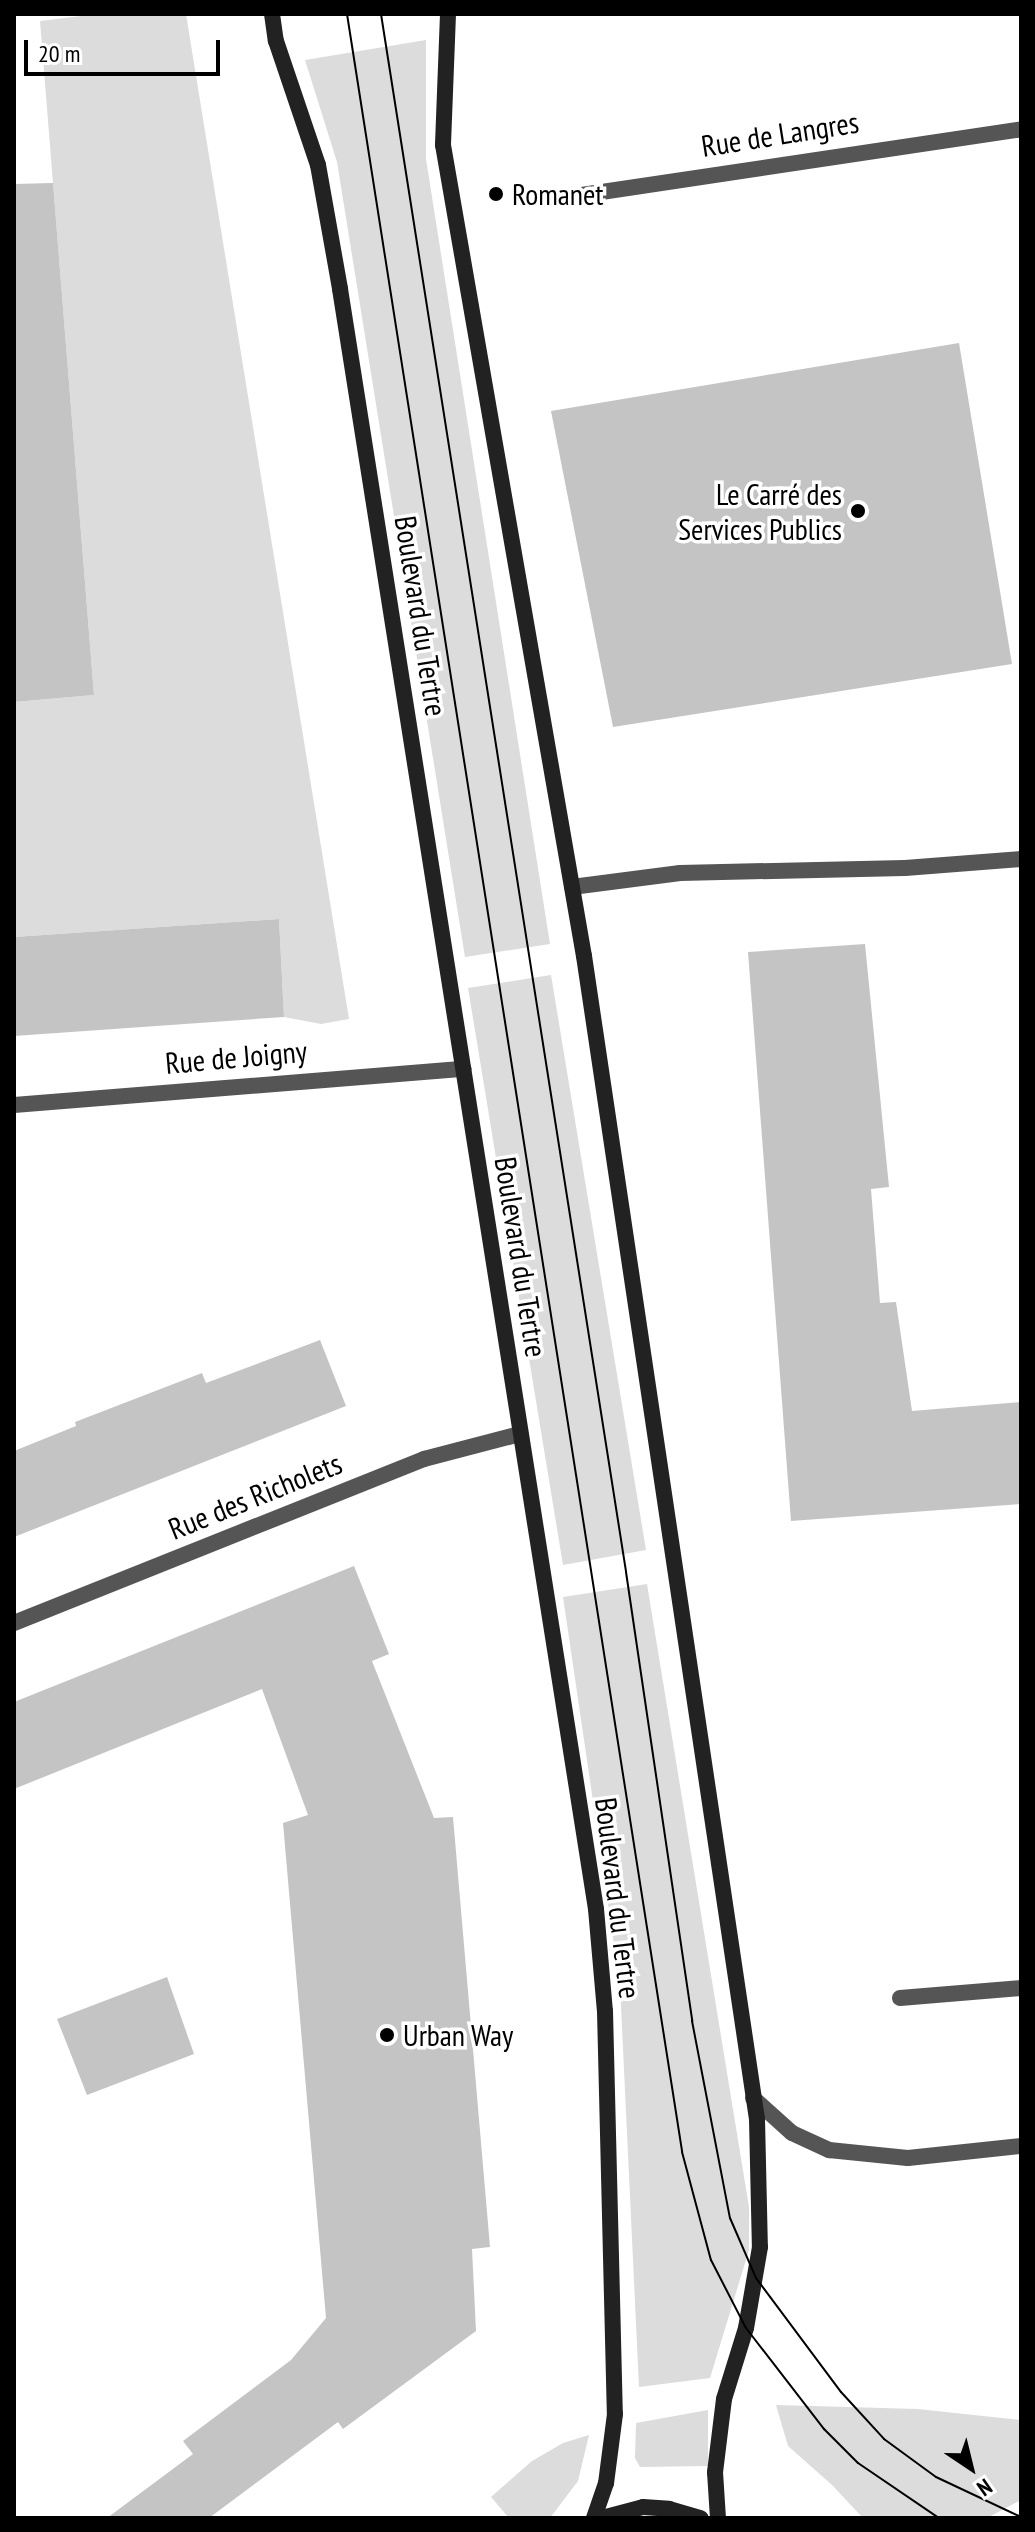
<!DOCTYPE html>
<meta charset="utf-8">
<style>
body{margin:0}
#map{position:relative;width:1035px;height:2532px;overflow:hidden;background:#fff;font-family:"PT Sans Narrow",sans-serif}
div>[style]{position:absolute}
.green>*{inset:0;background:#dcdcdc}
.building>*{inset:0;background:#c4c4c4}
.lane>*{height:16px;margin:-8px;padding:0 8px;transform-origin:8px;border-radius:8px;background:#555}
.street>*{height:16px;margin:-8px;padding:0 8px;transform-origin:8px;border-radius:8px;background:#555}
.secondary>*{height:16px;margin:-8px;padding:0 8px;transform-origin:8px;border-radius:8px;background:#222}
.tram>*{height:2px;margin:-1px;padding:0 1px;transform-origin:1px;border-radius:1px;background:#000}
.dots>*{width:22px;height:22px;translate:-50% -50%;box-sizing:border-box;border:4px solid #fff;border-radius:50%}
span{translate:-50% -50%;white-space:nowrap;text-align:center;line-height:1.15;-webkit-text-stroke:7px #fff;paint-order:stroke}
.street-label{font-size:30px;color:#000}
.poi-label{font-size:30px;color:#000}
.left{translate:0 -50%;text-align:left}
.right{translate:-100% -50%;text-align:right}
.frame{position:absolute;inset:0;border:16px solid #000;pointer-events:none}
.north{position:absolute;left:931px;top:2428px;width:80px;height:80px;-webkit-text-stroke:6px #fff;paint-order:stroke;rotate:145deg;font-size:22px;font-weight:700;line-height:32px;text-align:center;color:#000}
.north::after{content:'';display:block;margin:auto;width:28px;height:36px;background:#000;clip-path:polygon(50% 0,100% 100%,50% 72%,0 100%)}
.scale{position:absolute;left:24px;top:40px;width:196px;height:36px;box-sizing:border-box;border:4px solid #000;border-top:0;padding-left:10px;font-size:24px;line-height:28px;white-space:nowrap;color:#000;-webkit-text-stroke:6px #fff;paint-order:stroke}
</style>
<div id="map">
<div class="green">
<i style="clip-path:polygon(98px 14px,186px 14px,349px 1019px,321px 1024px,284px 1017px,279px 919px,14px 937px,14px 702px,94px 695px,40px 21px)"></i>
<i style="clip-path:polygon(426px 40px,426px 159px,550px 944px,465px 957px,337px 162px,305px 60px)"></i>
<i style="clip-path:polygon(551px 975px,646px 1550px,563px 1565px,468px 988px)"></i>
<i style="clip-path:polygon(647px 1584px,749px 2207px,749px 2250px,710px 2378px,639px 2387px,620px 1985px,563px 1597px)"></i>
<i style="clip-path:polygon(776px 2405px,918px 2409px,1021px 2420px,1021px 2500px,987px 2518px,863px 2518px,832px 2485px,788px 2446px)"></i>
<i style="clip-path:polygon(708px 2410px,708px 2466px,640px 2467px,635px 2458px,636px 2423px)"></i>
<i style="clip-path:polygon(589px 2435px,578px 2481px,550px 2518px,509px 2518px,491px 2497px,532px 2461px,563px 2443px)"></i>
</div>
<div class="building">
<i style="clip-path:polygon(53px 183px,94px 695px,14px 702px,14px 184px)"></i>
<i style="clip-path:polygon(959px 343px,1012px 664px,613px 727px,551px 411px)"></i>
<i style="clip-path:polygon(279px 919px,284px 1017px,14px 1036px,14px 937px)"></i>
<i style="clip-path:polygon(865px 944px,889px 1187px,871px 1189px,880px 1303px,896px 1302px,912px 1411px,1021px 1402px,1021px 1504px,791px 1521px,748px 952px)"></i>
<i style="clip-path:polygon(320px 1340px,346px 1406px,14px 1537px,14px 1451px,76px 1426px,75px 1422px,202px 1373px,206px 1383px)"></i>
<i style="clip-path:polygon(354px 1566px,389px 1654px,372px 1661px,434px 1818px,453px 1817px,490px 2247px,472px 2249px,476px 2331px,343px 2429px,338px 2422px,209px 2518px,107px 2518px,193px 2454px,183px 2441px,291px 2360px,326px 2318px,283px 1823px,308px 1815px,262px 1689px,14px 1789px,14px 1702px)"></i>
<i style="clip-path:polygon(167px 1977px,194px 2054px,87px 2095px,57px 2019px)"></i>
</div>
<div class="lane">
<i style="left:548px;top:200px;width:478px;rotate:-8.5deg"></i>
<i style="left:572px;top:887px;width:109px;rotate:-7.4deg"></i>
<i style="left:680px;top:873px;width:225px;rotate:-1.3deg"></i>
<i style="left:905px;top:868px;width:116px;rotate:-4.4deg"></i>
<i style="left:900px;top:1998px;width:121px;rotate:-4.7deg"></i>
</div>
<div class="street">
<i style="left:14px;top:1105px;width:451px;rotate:-4.6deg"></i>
<i style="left:14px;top:1623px;width:442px;rotate:-21.8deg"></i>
<i style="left:424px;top:1459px;width:99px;rotate:-14.6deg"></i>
<i style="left:753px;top:2098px;width:52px;rotate:41.9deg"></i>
<i style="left:792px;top:2133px;width:41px;rotate:24.7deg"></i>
<i style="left:829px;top:2150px;width:79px;rotate:5.8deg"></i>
<i style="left:908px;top:2158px;width:114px;rotate:-6.1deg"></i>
</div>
<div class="secondary">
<i style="left:272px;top:14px;width:27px;rotate:82deg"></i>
<i style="left:276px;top:41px;width:131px;rotate:71.3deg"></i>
<i style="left:318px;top:165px;width:126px;rotate:79.9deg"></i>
<i style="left:340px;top:289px;width:1640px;rotate:81.02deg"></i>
<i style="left:596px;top:1909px;width:102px;rotate:85deg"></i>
<i style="left:605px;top:2011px;width:403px;rotate:88.6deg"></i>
<i style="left:615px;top:2414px;width:70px;rotate:97.4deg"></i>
<i style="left:606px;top:2483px;width:37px;rotate:109deg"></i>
<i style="left:448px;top:14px;width:131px;rotate:92.2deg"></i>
<i style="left:443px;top:145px;width:823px;rotate:80.14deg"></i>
<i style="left:584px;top:956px;width:1176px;rotate:81.54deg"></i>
<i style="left:757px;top:2119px;width:128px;rotate:88.7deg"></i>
<i style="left:760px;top:2247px;width:82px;rotate:99.8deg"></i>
<i style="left:746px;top:2328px;width:74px;rotate:107.2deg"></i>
<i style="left:724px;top:2399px;width:74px;rotate:97deg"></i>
<i style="left:715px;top:2472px;width:46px;rotate:86.3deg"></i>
<i style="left:602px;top:2518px;width:42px;rotate:-15deg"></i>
<i style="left:643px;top:2507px;width:26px;rotate:4deg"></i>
<i style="left:669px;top:2509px;width:33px;rotate:16deg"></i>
</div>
<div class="tram">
<i style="left:347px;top:14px;width:2164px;rotate:81.09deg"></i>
<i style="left:682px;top:2152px;width:112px;rotate:75deg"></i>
<i style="left:711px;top:2260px;width:76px;rotate:62.8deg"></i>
<i style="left:746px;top:2328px;width:128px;rotate:52.3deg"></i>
<i style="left:824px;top:2429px;width:48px;rotate:45deg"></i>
<i style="left:858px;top:2463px;width:98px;rotate:34.2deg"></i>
<i style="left:381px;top:14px;width:1577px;rotate:81.06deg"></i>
<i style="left:626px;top:1572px;width:454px;rotate:81.6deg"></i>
<i style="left:692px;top:2021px;width:201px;rotate:79.1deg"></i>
<i style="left:730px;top:2218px;width:65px;rotate:66.6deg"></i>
<i style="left:756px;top:2278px;width:142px;rotate:53.3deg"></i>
<i style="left:841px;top:2392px;width:64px;rotate:47.5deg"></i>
<i style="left:884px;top:2439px;width:64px;rotate:36.2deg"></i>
<i style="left:936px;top:2477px;width:94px;rotate:25.2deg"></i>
</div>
<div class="dots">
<i style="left:496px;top:194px;background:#000"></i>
<i style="left:858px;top:511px;background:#000"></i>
<i style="left:387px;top:2035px;background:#000"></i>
</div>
<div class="street-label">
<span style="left:780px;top:134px;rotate:-9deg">Rue de Langres</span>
<span style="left:421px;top:616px;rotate:81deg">Boulevard du Tertre</span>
<span style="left:236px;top:1057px;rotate:-5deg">Rue de Joigny</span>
<span style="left:521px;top:1257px;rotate:81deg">Boulevard du Tertre</span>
<span style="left:255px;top:1496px;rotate:-22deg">Rue des Richolets</span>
<span style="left:618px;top:1898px;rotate:83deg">Boulevard du Tertre</span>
</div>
<div class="poi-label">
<span class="left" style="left:512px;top:194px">Romanet</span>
<span class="right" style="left:842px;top:511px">Le Carré des<br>Services Publics</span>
<span class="left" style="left:403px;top:2035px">Urban Way</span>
</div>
<div class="frame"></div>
<div class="north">N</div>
<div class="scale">20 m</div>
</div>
